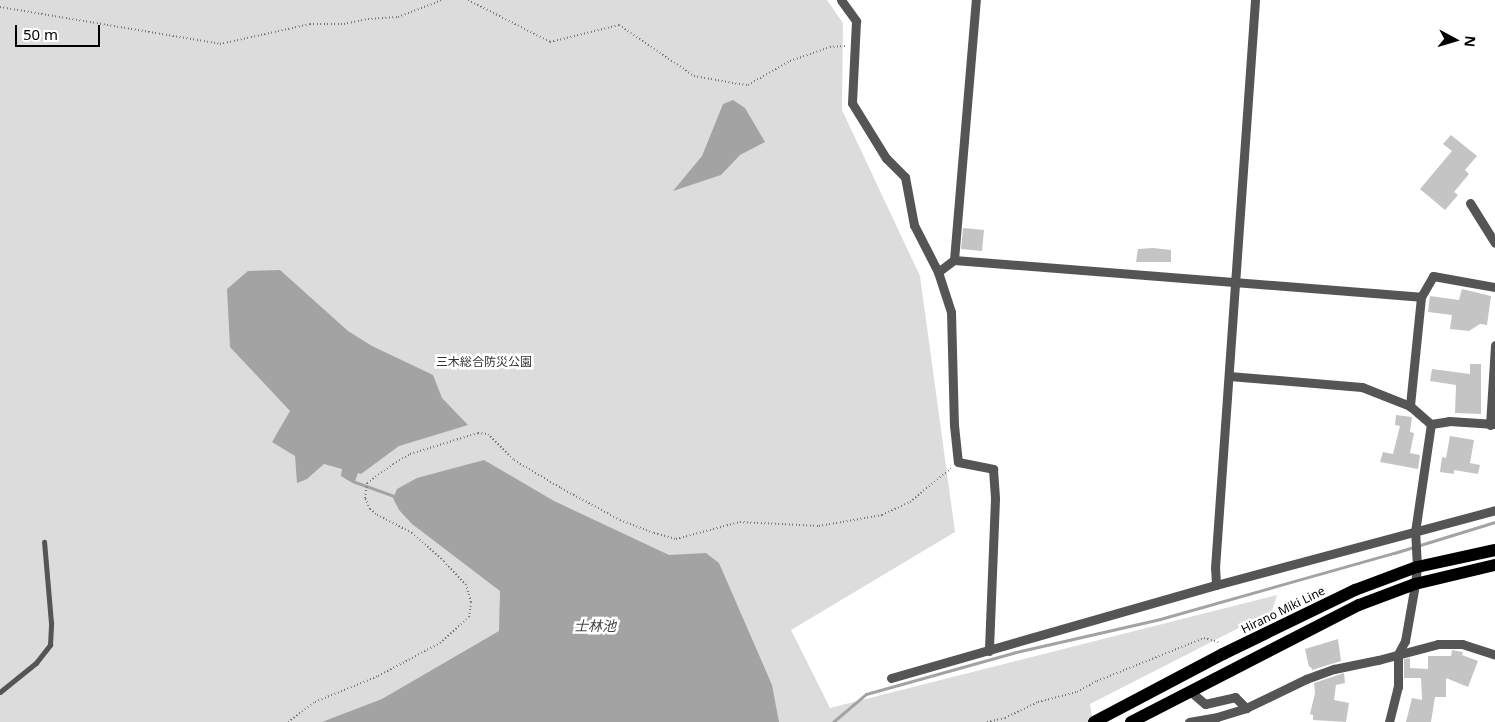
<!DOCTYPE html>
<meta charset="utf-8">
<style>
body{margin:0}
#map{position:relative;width:1495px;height:722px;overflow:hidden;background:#fff;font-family:"Noto Sans","Noto Sans JP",sans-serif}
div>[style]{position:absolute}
.green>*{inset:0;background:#dcdcdc}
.water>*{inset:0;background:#a3a3a3}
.stream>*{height:3px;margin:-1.5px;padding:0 1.5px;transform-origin:1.5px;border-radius:1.5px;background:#a3a3a3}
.building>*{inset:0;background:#c4c4c4}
.path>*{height:2px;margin-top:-1px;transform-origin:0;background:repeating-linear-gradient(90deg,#777 0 1px,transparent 0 3.5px)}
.service>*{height:4.5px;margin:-2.25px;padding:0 2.25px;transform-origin:2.25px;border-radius:2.25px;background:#555}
.minor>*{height:9px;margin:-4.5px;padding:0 4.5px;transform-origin:4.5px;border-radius:4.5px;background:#555}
.primary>*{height:12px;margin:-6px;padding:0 6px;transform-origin:6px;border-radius:6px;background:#000}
span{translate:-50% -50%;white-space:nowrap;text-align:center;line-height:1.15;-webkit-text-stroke:5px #fff;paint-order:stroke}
.park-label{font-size:12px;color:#333}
.street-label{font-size:12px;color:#000}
.water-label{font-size:14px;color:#444;font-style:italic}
.north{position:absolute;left:1430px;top:15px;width:50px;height:50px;-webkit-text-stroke:4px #fff;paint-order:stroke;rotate:96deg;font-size:14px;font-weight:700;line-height:20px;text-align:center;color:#000}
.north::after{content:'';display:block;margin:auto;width:18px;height:22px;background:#000;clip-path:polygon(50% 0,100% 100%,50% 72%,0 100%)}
.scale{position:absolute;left:15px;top:25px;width:85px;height:22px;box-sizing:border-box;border:2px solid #000;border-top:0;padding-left:6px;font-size:15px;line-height:18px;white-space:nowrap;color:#000;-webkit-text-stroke:4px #fff;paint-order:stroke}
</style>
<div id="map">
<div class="green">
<i style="clip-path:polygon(0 0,827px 0,843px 23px,842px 110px,920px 276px,955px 532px,791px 630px,830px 708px,1277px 595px,1272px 611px,1090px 704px,1093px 722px,0 722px)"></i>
</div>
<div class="water">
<i style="clip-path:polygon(733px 100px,745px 108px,765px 142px,740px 155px,721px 175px,673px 191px,702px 156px,723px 104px)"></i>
<i style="clip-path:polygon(280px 270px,348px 331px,372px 346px,433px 375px,442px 398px,468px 425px,399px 446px,361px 474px,358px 473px,354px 484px,341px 476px,342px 469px,324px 464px,307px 479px,297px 483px,295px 456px,272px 442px,290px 411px,230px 347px,227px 289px,248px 271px)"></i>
<i style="clip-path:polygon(484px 460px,554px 501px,669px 555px,706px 553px,719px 563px,772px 685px,779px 722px,322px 722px,382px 699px,499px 631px,500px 591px,412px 524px,399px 510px,393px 498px,397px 489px,417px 478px)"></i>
</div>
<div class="stream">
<i style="left:355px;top:482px;width:41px;rotate:19.7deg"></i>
<i style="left:833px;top:722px;width:43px;rotate:-40.3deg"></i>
<i style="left:866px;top:694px;width:156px;rotate:-15.6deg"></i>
<i style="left:1016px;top:652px;width:148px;rotate:-12.9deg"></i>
<i style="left:1160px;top:619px;width:243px;rotate:-15.8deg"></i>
<i style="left:1394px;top:553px;width:106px;rotate:-17.1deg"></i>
</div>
<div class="building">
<i style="clip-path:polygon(1451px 135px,1477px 156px,1465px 170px,1469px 174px,1454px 192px,1458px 195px,1445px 210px,1420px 189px,1452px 151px,1443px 144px)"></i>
<i style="clip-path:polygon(963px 228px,984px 230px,982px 251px,961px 249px)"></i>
<i style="clip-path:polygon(1153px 248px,1171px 250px,1171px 262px,1136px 262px,1138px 249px)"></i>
<i style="clip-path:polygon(1462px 289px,1491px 296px,1487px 325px,1480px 324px,1469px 331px,1450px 329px,1452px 315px,1428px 312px,1430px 296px,1459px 300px)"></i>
<i style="clip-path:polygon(1470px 364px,1481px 364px,1481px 414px,1455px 413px,1456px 385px,1430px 381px,1432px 369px,1470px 374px)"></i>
<i style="clip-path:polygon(1396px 415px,1412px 417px,1410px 432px,1414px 433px,1410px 453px,1420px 455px,1418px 469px,1380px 462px,1383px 452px,1393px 454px,1400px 426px,1395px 425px)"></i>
<i style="clip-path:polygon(1450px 436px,1474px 440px,1470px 463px,1480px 465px,1478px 474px,1454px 470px,1454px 474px,1440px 472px,1442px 457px,1446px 458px)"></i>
<i style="clip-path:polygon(1338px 639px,1341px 661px,1312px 670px,1311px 667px,1309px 667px,1305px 649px)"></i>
<i style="clip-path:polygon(1452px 650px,1463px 652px,1462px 655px,1478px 661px,1468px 687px,1446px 678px,1446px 697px,1435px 697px,1431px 722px,1406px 722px,1412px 698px,1422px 700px,1421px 678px,1404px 678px,1404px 659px,1410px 658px,1410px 668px,1428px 669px,1428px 656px,1451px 656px)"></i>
<i style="clip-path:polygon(1344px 673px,1345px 683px,1336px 685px,1334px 700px,1349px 703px,1346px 722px,1313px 720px,1313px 715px,1310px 714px,1315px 693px,1314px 683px)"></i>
</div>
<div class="path">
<i style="left:468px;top:0;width:92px;rotate:27.1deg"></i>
<i style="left:550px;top:42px;width:71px;rotate:-13.8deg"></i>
<i style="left:619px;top:25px;width:91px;rotate:34.2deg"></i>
<i style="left:694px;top:76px;width:39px;rotate:10deg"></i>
<i style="left:732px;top:83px;width:16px;rotate:7deg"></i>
<i style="left:748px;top:85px;width:48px;rotate:-29.7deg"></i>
<i style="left:790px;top:61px;width:42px;rotate:-19.3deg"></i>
<i style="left:830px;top:47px;width:15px;rotate:-4deg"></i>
<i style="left:0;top:7px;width:223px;rotate:9.5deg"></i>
<i style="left:220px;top:44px;width:92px;rotate:-12.5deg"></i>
<i style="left:310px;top:24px;width:34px"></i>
<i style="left:344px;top:24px;width:25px;rotate:-12deg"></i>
<i style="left:368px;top:19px;width:30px;rotate:-4deg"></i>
<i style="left:398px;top:17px;width:47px;rotate:-21.1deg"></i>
<i style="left:288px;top:722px;width:34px;rotate:-37deg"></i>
<i style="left:315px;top:702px;width:68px;rotate:-22.4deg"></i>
<i style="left:378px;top:676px;width:70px;rotate:-28deg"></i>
<i style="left:440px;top:643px;width:39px;rotate:-42deg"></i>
<i style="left:469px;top:617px;width:15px;rotate:-82deg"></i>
<i style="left:471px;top:602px;width:18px;rotate:-106deg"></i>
<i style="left:466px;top:585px;width:33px;rotate:-133deg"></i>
<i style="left:444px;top:561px;width:43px;rotate:-138.8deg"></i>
<i style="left:412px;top:533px;width:41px;rotate:-152.2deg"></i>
<i style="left:376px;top:514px;width:8px;rotate:-140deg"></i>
<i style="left:370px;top:509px;width:12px;rotate:-114deg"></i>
<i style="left:365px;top:498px;width:15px;rotate:-82deg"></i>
<i style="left:367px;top:483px;width:32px;rotate:-36deg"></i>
<i style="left:393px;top:464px;width:20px;rotate:-30deg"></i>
<i style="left:410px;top:454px;width:71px;rotate:-17.2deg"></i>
<i style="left:478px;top:433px;width:10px;rotate:6deg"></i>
<i style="left:488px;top:434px;width:37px;rotate:45deg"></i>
<i style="left:514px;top:460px;width:55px;rotate:30.8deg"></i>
<i style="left:561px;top:488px;width:67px;rotate:28.5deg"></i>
<i style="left:620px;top:520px;width:36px;rotate:21deg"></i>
<i style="left:654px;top:533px;width:23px;rotate:15deg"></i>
<i style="left:676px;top:539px;width:66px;rotate:-14.9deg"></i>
<i style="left:740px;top:522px;width:79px;rotate:2.9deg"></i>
<i style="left:819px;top:526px;width:64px;rotate:-9.9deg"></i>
<i style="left:882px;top:515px;width:31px;rotate:-25deg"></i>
<i style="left:910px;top:502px;width:53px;rotate:-39.7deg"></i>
<i style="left:987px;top:722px;width:18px;rotate:-13deg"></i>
<i style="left:1005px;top:718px;width:37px;rotate:-26deg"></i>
<i style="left:1038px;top:702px;width:40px;rotate:-14.4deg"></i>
<i style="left:1077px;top:692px;width:23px;rotate:-29deg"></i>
<i style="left:1097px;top:681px;width:115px;rotate:-21.9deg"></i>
<i style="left:1204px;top:638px;width:15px;rotate:16deg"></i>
</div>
<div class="service">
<i style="left:0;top:692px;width:46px;rotate:-38.9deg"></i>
<i style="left:36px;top:663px;width:23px;rotate:-52deg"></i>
<i style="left:50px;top:645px;width:22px;rotate:-87deg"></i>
<i style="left:51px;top:623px;width:81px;rotate:-94.9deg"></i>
</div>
<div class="minor">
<i style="left:841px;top:0;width:26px;rotate:54deg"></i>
<i style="left:856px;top:21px;width:82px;rotate:92.8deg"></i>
<i style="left:852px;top:103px;width:65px;rotate:58.3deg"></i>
<i style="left:886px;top:158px;width:27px;rotate:45deg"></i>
<i style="left:905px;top:177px;width:49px;rotate:79.4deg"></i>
<i style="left:914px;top:225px;width:53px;rotate:62.9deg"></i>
<i style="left:938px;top:272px;width:42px;rotate:72deg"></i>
<i style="left:951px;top:312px;width:113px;rotate:88.5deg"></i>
<i style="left:954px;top:425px;width:37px;rotate:84deg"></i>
<i style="left:958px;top:462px;width:36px;rotate:11deg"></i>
<i style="left:993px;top:469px;width:30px;rotate:86deg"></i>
<i style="left:995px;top:499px;width:152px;rotate:92.3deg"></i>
<i style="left:1470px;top:203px;width:47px;rotate:58deg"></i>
<i style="left:954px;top:260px;width:261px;rotate:-85.2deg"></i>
<i style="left:938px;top:272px;width:20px;rotate:-37deg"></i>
<i style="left:954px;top:260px;width:468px;rotate:4.5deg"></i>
<i style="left:1421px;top:297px;width:110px;rotate:95.8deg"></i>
<i style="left:1421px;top:297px;width:24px;rotate:-60deg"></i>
<i style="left:1433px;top:276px;width:63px;rotate:10.1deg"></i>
<i style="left:1229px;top:376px;width:133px;rotate:4.7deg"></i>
<i style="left:1362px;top:387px;width:52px;rotate:21.6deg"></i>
<i style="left:1410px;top:406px;width:28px;rotate:41deg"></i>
<i style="left:1431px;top:424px;width:18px;rotate:-9deg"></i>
<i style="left:1449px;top:421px;width:46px;rotate:3.7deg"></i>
<i style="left:1490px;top:425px;width:80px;rotate:-86.4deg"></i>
<i style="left:1216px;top:585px;width:17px;rotate:-93deg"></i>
<i style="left:1215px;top:568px;width:569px;rotate:-85.97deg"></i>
<i style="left:891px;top:678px;width:338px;rotate:-16deg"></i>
<i style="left:1216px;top:585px;width:289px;rotate:-15deg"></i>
<i style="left:1190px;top:691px;width:20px;rotate:41deg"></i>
<i style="left:1205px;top:704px;width:31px;rotate:-13deg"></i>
<i style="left:1235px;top:697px;width:16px;rotate:45deg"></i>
<i style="left:1189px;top:722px;width:28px;rotate:-10deg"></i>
<i style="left:1217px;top:717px;width:30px;rotate:-17deg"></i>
<i style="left:1246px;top:708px;width:67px;rotate:-25.8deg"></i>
<i style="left:1306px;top:679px;width:30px;rotate:-20deg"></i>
<i style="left:1334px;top:669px;width:45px;rotate:-11.6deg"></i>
<i style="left:1378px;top:660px;width:62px;rotate:-14.9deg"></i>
<i style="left:1438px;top:644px;width:24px"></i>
<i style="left:1462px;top:644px;width:35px;rotate:18deg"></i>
<i style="left:1389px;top:722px;width:36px;rotate:-76deg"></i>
<i style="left:1398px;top:687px;width:33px;rotate:-90deg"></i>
<i style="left:1398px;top:654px;width:15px;rotate:-62deg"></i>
<i style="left:1405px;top:641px;width:58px;rotate:-80deg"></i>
<i style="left:1415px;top:584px;width:17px;rotate:-83deg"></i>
<i style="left:1417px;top:567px;width:35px;rotate:-93deg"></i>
<i style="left:1415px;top:532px;width:109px;rotate:-81.6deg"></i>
</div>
<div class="primary">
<i style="left:1094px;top:722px;width:146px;rotate:-27.8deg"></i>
<i style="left:1223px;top:654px;width:147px;rotate:-25.9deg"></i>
<i style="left:1355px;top:590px;width:66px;rotate:-20.4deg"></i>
<i style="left:1417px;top:567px;width:80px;rotate:-12.3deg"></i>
<i style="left:1131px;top:722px;width:256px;rotate:-27.2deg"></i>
<i style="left:1359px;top:605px;width:60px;rotate:-20.6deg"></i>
<i style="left:1415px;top:584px;width:82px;rotate:-13.4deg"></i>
</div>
<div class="park-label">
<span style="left:484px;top:362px">三木総合防災公園</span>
</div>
<div class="street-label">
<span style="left:1283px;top:610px;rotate:-26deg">Hirano Miki Line</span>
</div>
<div class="water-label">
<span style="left:595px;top:626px">士林池</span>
</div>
<div class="north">N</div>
<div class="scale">50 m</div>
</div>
